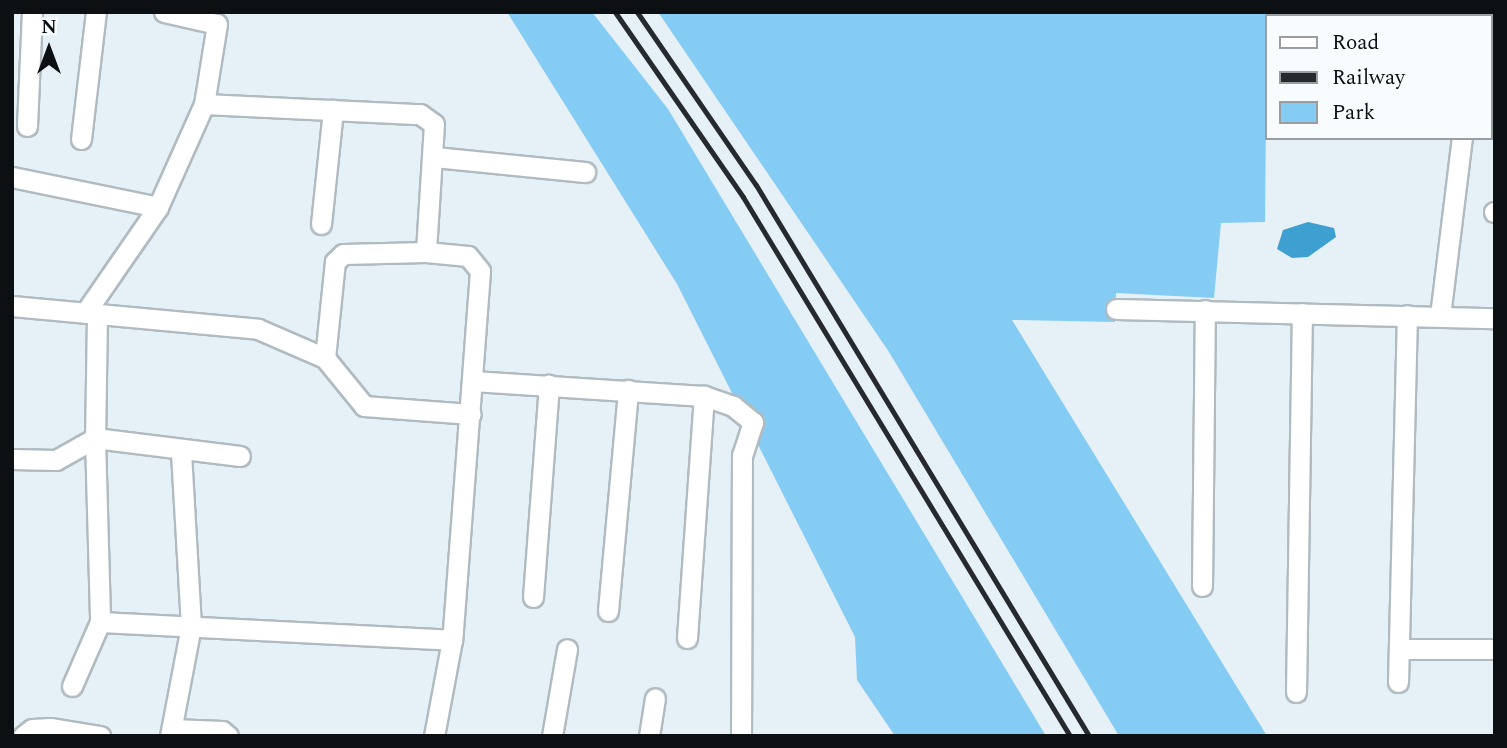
<!DOCTYPE html>
<style>
body{margin:0}
#map{position:relative;width:1507px;height:748px;overflow:hidden;background:#e5f0f7;font-family:Spectral,serif}
div>[style]{position:absolute}
.green>*{inset:0;background:#85ccf4}
.water>*{inset:0;background:#3ea0d1}
.roads{filter:drop-shadow(2px 0 #b0bbc1) drop-shadow(-2px 0 #b0bbc1) drop-shadow(0 2px #b0bbc1) drop-shadow(0 -2px #b0bbc1)}
.minor>*{height:19px;margin:-9.5px;padding:0 9.5px;transform-origin:9.5px;border-radius:9.5px;background:#fff}
.rail>*{height:5px;margin:-2.5px;padding:0 2.5px;transform-origin:2.5px;border-radius:2.5px;background:#262a2e}
span{translate:-50% -50%;white-space:nowrap;text-align:center;line-height:1.15;-webkit-text-stroke:5px #f8fcff;paint-order:stroke}
.frame{position:absolute;inset:0;border:14px solid #0d1013;pointer-events:none}
.legend{position:absolute;left:1265px;top:14px;width:228px;height:126px;box-sizing:border-box;background:#f8fcff;border:2px solid #9a9ea1;margin:0;padding:9px 12px;list-style:none;font-size:21px;color:#0d1013}
.legend li{display:flex;align-items:center;gap:14px;height:35px}
.legend b{width:35px;border:2px solid #9a9ea1}
.north{position:absolute;left:14px;top:14px;width:70px;height:70px;-webkit-text-stroke:5px #f8fcff;paint-order:stroke;rotate:0deg;font-size:19px;font-weight:700;line-height:28px;text-align:center;color:#0d1013}
.north::after{content:'';display:block;margin:auto;width:24px;height:32px;background:#0d1013;clip-path:polygon(50% 0,100% 100%,50% 72%,0 100%)}
</style>
<div id="map">
<div class="green">
<i style="clip-path:polygon(507px 12px,592px 12px,668px 109px,1046px 736px,895px 736px,857px 680px,855px 637px,677px 284px)"></i>
<i style="clip-path:polygon(658px 12px,1315px 14px,1267px 16px,1265px 222px,1221px 223px,1214px 298px,1116px 293px,1115px 322px,1012px 320px,1267px 736px,1119px 736px,889px 352px)"></i>
</div>
<div class="water">
<i style="clip-path:polygon(1308px 222px,1334px 228px,1336px 237px,1308px 257px,1292px 258px,1277px 249px,1283px 230px)"></i>
</div>
<div class="roads">
<div class="minor">
<i style="left:164px;top:12px;width:54px;rotate:12.8deg"></i>
<i style="left:217px;top:24px;width:81px;rotate:99.2deg"></i>
<i style="left:204px;top:104px;width:216px;rotate:2.7deg"></i>
<i style="left:420px;top:114px;width:17px;rotate:36deg"></i>
<i style="left:434px;top:124px;width:128px;rotate:93.6deg"></i>
<i style="left:426px;top:252px;width:42px;rotate:5.4deg"></i>
<i style="left:468px;top:256px;width:19px;rotate:51deg"></i>
<i style="left:480px;top:271px;width:370px;rotate:94.3deg"></i>
<i style="left:452px;top:640px;width:98px;rotate:100.6deg"></i>
<i style="left:1478px;top:16px;width:4px;rotate:-90deg"></i>
<i style="left:27px;top:126px;width:114px;rotate:-87.5deg"></i>
<i style="left:81px;top:139px;width:128px;rotate:-83.3deg"></i>
<i style="left:434px;top:157px;width:152px;rotate:5.7deg"></i>
<i style="left:12px;top:177px;width:149px;rotate:11.6deg"></i>
<i style="left:1494px;top:212px;width:1px"></i>
<i style="left:321px;top:224px;width:115px;rotate:-84deg"></i>
<i style="left:12px;top:306px;width:247px;rotate:5.3deg"></i>
<i style="left:258px;top:329px;width:73px;rotate:23.4deg"></i>
<i style="left:325px;top:358px;width:62px;rotate:50.9deg"></i>
<i style="left:364px;top:406px;width:107px;rotate:4.3deg"></i>
<i style="left:1116px;top:309px;width:379px;rotate:1.4deg"></i>
<i style="left:85px;top:313px;width:129px;rotate:-55.4deg"></i>
<i style="left:158px;top:207px;width:113px;rotate:-65.9deg"></i>
<i style="left:97px;top:315px;width:123px;rotate:90.9deg"></i>
<i style="left:95px;top:438px;width:146px;rotate:7.1deg"></i>
<i style="left:1440px;top:316px;width:179px;rotate:-83deg"></i>
<i style="left:325px;top:358px;width:97px;rotate:-84.1deg"></i>
<i style="left:335px;top:262px;width:11px;rotate:-45deg"></i>
<i style="left:343px;top:254px;width:83px;rotate:-1.4deg"></i>
<i style="left:473px;top:381px;width:231px;rotate:3.7deg"></i>
<i style="left:704px;top:396px;width:31px;rotate:19deg"></i>
<i style="left:733px;top:406px;width:26px;rotate:39deg"></i>
<i style="left:753px;top:422px;width:35px;rotate:108deg"></i>
<i style="left:742px;top:455px;width:281px;rotate:90.2deg"></i>
<i style="left:12px;top:459px;width:44px;rotate:1.3deg"></i>
<i style="left:56px;top:460px;width:45px;rotate:-29.4deg"></i>
<i style="left:95px;top:438px;width:184px;rotate:88.4deg"></i>
<i style="left:100px;top:622px;width:352px;rotate:2.9deg"></i>
<i style="left:1202px;top:586px;width:276px;rotate:-89.4deg"></i>
<i style="left:533px;top:597px;width:213px;rotate:-85.7deg"></i>
<i style="left:608px;top:611px;width:222px;rotate:-84.8deg"></i>
<i style="left:687px;top:638px;width:243px;rotate:-86deg"></i>
<i style="left:1399px;top:649px;width:96px"></i>
<i style="left:1398px;top:682px;width:367px;rotate:-88.6deg"></i>
<i style="left:72px;top:686px;width:70px;rotate:-66.4deg"></i>
<i style="left:1296px;top:692px;width:379px;rotate:-89.1deg"></i>
<i style="left:172px;top:729px;width:50px;rotate:2.3deg"></i>
<i style="left:222px;top:731px;width:8px;rotate:40deg"></i>
<i style="left:23px;top:736px;width:11px;rotate:-38deg"></i>
<i style="left:32px;top:729px;width:18px;rotate:-3deg"></i>
<i style="left:50px;top:728px;width:51px;rotate:9.1deg"></i>
<i style="left:170px;top:736px;width:112px;rotate:-79.2deg"></i>
<i style="left:191px;top:626px;width:176px;rotate:-93.3deg"></i>
<i style="left:552px;top:736px;width:88px;rotate:-80.2deg"></i>
<i style="left:649px;top:736px;width:38px;rotate:-81deg"></i>
</div>
</div>
<div class="rail">
<i style="left:615px;top:12px;width:225px;rotate:55.3deg"></i>
<i style="left:743px;top:197px;width:630px;rotate:58.76deg"></i>
<i style="left:637px;top:12px;width:210px;rotate:55.5deg"></i>
<i style="left:756px;top:185px;width:644px;rotate:58.85deg"></i>
</div>
<div class="frame"></div>
<ul class="legend">
<li><b style="height:9px;background:#fff"></b>Road</li>
<li><b style="height:9px;background:#262a2e"></b>Railway</li>
<li><b style="height:19px;background:#85ccf4"></b>Park</li>
</ul>
<div class="north">N</div>
</div>
